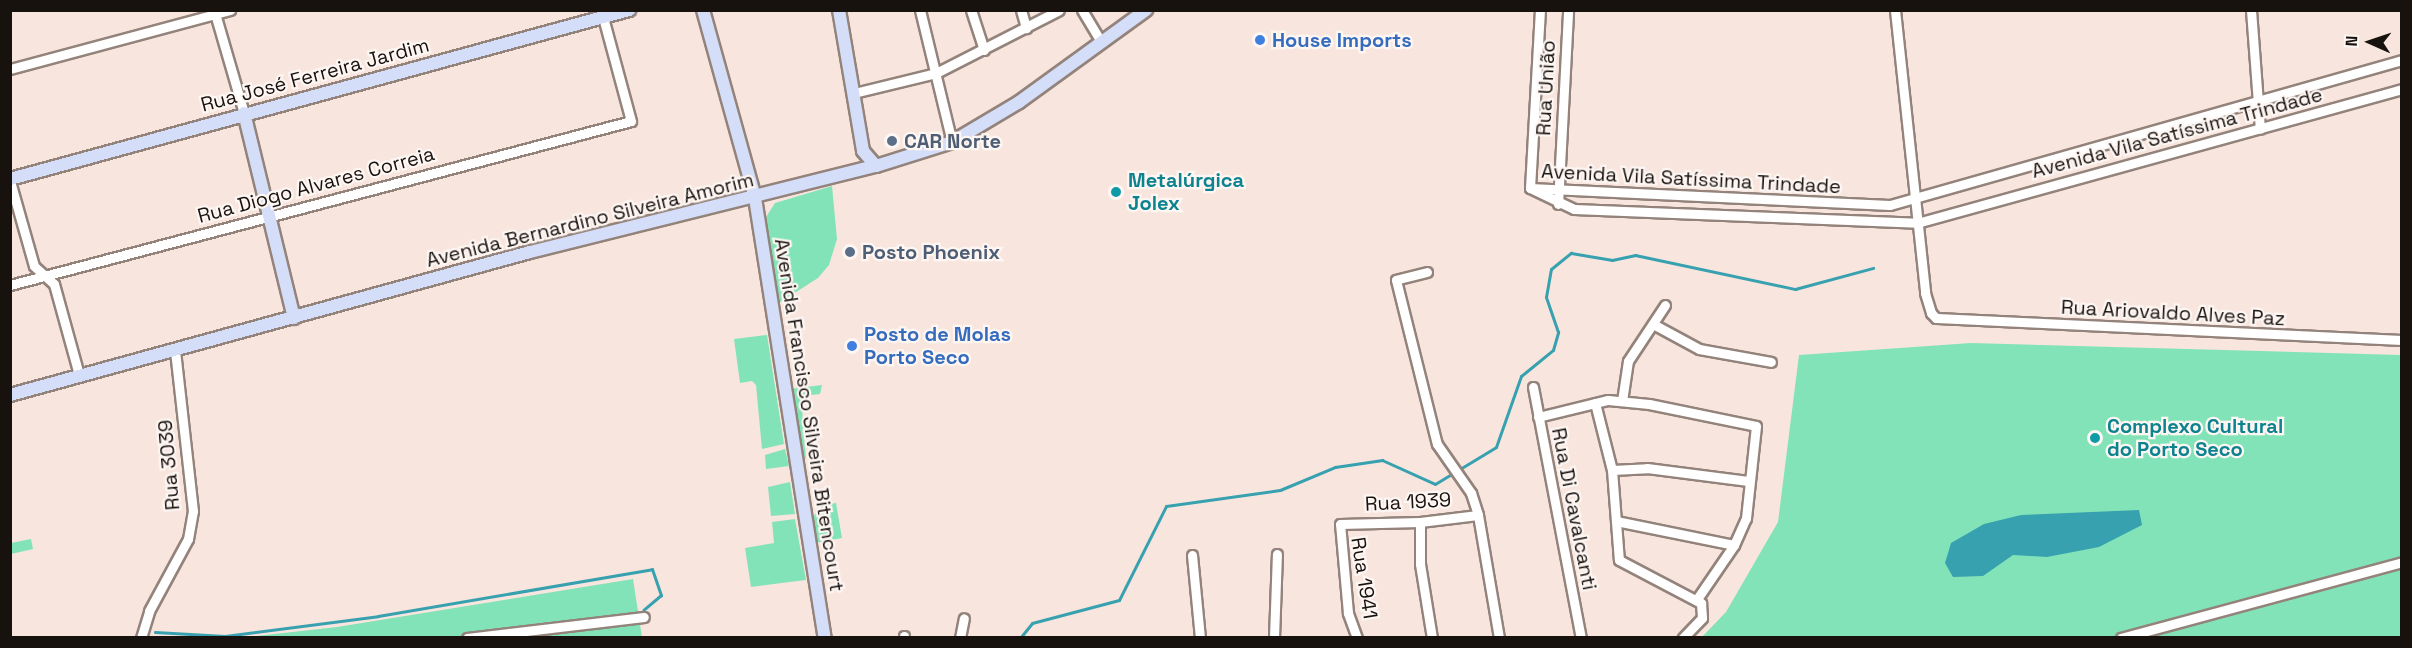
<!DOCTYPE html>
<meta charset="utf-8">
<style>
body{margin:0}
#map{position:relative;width:2412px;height:648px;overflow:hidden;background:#f8e6de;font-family:"Space Grotesk",sans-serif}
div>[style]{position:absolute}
.green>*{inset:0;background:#83e3b8}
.water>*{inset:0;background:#38a1b0}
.stream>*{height:3px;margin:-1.5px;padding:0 1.5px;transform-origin:1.5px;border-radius:1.5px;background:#38a1b0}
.roads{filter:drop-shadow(2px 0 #93837b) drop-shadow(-2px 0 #93837b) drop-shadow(0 2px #93837b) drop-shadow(0 -2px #93837b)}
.street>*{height:9px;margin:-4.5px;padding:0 4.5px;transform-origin:4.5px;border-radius:4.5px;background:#fff}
.secondary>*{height:12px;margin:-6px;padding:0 6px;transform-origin:6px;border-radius:6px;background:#d5def9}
.dots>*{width:16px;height:16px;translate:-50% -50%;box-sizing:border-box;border:3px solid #fdf6f3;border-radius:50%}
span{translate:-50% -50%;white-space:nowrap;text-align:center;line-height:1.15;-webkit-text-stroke:4.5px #fdf6f3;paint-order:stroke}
.shop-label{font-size:20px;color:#366cbe;font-weight:700}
.left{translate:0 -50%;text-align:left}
.street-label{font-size:20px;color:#18120f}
.service-label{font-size:20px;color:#4e5e75;font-weight:700}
.culture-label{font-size:20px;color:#0d838f;font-weight:700}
.frame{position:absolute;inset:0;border:12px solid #18120f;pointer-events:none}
.north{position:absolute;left:2340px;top:12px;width:60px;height:60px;-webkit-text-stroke:4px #fdf6f3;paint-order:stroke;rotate:273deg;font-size:16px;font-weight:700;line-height:24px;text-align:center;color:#18120f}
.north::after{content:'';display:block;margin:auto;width:21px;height:27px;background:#18120f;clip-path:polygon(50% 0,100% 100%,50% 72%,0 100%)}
</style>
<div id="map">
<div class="green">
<i style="clip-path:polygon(832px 186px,837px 239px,829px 265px,818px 278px,779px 303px,766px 217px,775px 203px)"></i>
<i style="clip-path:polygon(767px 335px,784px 444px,762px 449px,756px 385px,752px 381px,740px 383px,734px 339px)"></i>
<i style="clip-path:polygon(1971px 343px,2401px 355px,2401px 637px,1701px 638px,1726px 612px,1778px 522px,1799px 355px)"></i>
<i style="clip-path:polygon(822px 385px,820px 394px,801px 396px,806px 459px,800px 453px,791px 389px)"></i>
<i style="clip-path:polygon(785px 449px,789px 466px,766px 469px,765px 455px)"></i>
<i style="clip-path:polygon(790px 482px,795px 514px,771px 516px,768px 487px)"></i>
<i style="clip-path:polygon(836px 503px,842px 538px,815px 543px,811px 520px,822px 505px)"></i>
<i style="clip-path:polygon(795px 519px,806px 580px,751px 587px,745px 548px,774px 543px,772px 522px)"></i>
<i style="clip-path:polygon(31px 539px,33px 549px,11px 554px,11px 543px)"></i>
<i style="clip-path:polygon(633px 579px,642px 637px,237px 638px,337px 627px)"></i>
</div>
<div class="water">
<i style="clip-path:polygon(2139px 510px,2142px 525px,2099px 547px,2047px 557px,2013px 555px,1983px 576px,1953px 577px,1945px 563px,1951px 543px,1984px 524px,2021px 515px)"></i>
</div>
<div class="stream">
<i style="left:155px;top:632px;width:70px;rotate:3.3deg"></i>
<i style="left:225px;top:636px;width:154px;rotate:-7.4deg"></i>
<i style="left:378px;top:616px;width:278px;rotate:-9.7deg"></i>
<i style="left:652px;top:569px;width:28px;rotate:71deg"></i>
<i style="left:661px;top:595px;width:23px;rotate:140deg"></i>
<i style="left:1020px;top:638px;width:19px;rotate:-51deg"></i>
<i style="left:1032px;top:623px;width:90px;rotate:-14.8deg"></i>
<i style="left:1119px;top:600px;width:105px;rotate:-63.4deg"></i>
<i style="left:1166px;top:506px;width:115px;rotate:-8deg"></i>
<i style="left:1280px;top:490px;width:60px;rotate:-22.7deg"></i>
<i style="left:1335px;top:467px;width:48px;rotate:-8.5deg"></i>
<i style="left:1382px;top:460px;width:58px;rotate:24.4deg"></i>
<i style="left:1435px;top:484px;width:71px;rotate:-31.2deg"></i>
<i style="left:1496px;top:447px;width:75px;rotate:-70.6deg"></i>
<i style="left:1521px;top:376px;width:41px;rotate:-39.1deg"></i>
<i style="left:1553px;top:350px;width:19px;rotate:-74deg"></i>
<i style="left:1558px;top:332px;width:37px;rotate:-109deg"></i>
<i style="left:1546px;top:297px;width:28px;rotate:-80deg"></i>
<i style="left:1551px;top:269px;width:26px;rotate:-39deg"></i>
<i style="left:1571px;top:253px;width:42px;rotate:9.7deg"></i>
<i style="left:1612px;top:260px;width:24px;rotate:-12deg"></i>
<i style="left:1635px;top:255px;width:164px;rotate:12deg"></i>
<i style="left:1795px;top:289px;width:81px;rotate:-15.1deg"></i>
</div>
<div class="roads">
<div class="street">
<i style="left:214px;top:10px;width:107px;rotate:73.8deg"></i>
<i style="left:920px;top:10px;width:136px;rotate:76.4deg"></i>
<i style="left:971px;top:10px;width:42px;rotate:72deg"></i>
<i style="left:1021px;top:10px;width:19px;rotate:74deg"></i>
<i style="left:1082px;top:10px;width:37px;rotate:59deg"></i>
<i style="left:1895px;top:10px;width:285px;rotate:83.9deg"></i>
<i style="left:1925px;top:293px;width:21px;rotate:73deg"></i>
<i style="left:1931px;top:313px;width:7px;rotate:45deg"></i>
<i style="left:1936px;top:318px;width:467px;rotate:2.7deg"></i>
<i style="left:2251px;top:10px;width:119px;rotate:85.7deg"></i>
<i style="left:10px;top:69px;width:228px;rotate:-15deg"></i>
<i style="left:854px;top:93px;width:84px;rotate:-13.7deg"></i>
<i style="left:936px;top:73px;width:138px;rotate:-27.1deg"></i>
<i style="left:10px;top:181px;width:88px;rotate:74.2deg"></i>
<i style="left:34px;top:266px;width:27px;rotate:42deg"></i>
<i style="left:54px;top:284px;width:94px;rotate:74.6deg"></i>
<i style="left:1530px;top:188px;width:49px;rotate:25.5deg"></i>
<i style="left:1574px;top:209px;width:343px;rotate:2.3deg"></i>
<i style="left:1917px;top:223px;width:503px;rotate:-15.44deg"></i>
<i style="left:1530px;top:188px;width:360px;rotate:2.7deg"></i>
<i style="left:1890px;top:205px;width:532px;rotate:-15.81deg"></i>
<i style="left:1530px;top:188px;width:178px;rotate:-86.8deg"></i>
<i style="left:1558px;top:204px;width:194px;rotate:-87deg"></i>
<i style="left:1427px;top:272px;width:32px;rotate:166deg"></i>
<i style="left:1396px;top:280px;width:169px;rotate:76deg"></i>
<i style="left:1437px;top:444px;width:60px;rotate:55.2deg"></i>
<i style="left:1471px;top:493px;width:23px;rotate:72deg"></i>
<i style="left:1478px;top:515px;width:125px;rotate:80.3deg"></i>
<i style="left:10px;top:285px;width:642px;rotate:-14.79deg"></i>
<i style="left:631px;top:121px;width:115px;rotate:-105.1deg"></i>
<i style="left:1653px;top:324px;width:52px;rotate:28.5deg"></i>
<i style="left:1699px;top:349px;width:73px;rotate:10.2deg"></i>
<i style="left:1533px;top:387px;width:256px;rotate:79.2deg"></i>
<i style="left:1622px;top:401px;width:40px;rotate:-81.5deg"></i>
<i style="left:1628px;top:361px;width:67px;rotate:-56.5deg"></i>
<i style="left:1595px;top:403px;width:69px;rotate:75.8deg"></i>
<i style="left:1612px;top:470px;width:90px;rotate:85.6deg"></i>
<i style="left:1619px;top:560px;width:93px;rotate:27.7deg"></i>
<i style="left:1701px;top:603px;width:15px;rotate:86deg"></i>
<i style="left:1702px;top:618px;width:28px;rotate:134deg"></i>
<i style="left:1538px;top:417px;width:72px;rotate:-13.7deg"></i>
<i style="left:1608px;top:400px;width:41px;rotate:5.6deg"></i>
<i style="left:1649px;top:404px;width:109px;rotate:11.6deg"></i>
<i style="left:1756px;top:426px;width:93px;rotate:96.2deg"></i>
<i style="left:1746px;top:518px;width:30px;rotate:114deg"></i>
<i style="left:1734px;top:545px;width:65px;rotate:124.4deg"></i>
<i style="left:1612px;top:470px;width:35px;rotate:-3deg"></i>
<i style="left:1647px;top:468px;width:102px;rotate:7.3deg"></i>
<i style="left:1616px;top:521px;width:120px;rotate:11.5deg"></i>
<i style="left:1420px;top:522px;width:42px;rotate:90deg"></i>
<i style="left:1420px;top:564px;width:75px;rotate:80.8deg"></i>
<i style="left:1192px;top:555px;width:83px;rotate:84.5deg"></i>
<i style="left:141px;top:638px;width:28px;rotate:-73deg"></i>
<i style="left:149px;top:611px;width:82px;rotate:-61.6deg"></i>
<i style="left:188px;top:539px;width:28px;rotate:-80deg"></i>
<i style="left:193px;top:511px;width:162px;rotate:-96.4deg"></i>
<i style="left:467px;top:638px;width:178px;rotate:-6.8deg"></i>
<i style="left:904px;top:638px;width:2px;rotate:-90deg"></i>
<i style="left:960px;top:638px;width:20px;rotate:-79deg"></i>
<i style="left:1274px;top:638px;width:84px;rotate:-88deg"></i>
<i style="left:1357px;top:638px;width:27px;rotate:-110deg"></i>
<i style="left:1348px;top:613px;width:89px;rotate:-95.1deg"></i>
<i style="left:1340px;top:524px;width:80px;rotate:-1.4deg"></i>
<i style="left:1420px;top:522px;width:58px;rotate:-6.9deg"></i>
<i style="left:2121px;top:638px;width:291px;rotate:-15.1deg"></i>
</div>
<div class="secondary">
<i style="left:703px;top:10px;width:195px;rotate:74.5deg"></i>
<i style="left:755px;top:198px;width:446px;rotate:81deg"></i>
<i style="left:839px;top:10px;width:143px;rotate:80.3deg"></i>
<i style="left:863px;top:151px;width:20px;rotate:49deg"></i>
<i style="left:244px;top:113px;width:211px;rotate:76.3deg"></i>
<i style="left:10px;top:179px;width:642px;rotate:-15.27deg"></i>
<i style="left:10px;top:395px;width:539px;rotate:-15.38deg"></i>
<i style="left:530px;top:252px;width:357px;rotate:-14deg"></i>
<i style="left:876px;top:166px;width:80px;rotate:-17.5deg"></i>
<i style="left:952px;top:142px;width:78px;rotate:-30.8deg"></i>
<i style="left:1019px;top:102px;width:157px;rotate:-35.9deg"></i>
</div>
</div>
<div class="dots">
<i style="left:1260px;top:40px;background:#3f7fe0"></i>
<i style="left:892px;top:141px;background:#5c6f8a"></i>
<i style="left:1116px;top:192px;background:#0f9aa8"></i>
<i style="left:850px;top:252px;background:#5c6f8a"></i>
<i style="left:852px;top:346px;background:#3f7fe0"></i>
<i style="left:2095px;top:438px;background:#0f9aa8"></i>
</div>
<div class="shop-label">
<span class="left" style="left:1272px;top:40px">House Imports</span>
<span class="left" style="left:864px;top:346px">Posto de Molas<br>Porto Seco</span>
</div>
<div class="street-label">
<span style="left:315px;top:75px;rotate:-15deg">Rua José Ferreira Jardim</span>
<span style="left:1546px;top:88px;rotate:-87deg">Rua União</span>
<span style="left:2177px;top:133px;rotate:-15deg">Avenida Vila Satíssima Trindade</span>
<span style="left:1691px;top:179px;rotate:3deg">Avenida Vila Satíssima Trindade</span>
<span style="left:316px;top:185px;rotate:-15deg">Rua Diogo Alvares Correia</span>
<span style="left:590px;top:220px;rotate:-14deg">Avenida Bernardino Silveira Amorim</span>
<span style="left:2173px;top:313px;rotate:3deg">Rua Ariovaldo Alves Paz</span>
<span style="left:809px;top:415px;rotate:81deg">Avenida Francisco Silveira Bitencourt</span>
<span style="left:169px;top:465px;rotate:-95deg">Rua 3039</span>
<span style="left:1408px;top:502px;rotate:-3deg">Rua 1939</span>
<span style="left:1574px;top:509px;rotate:79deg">Rua Di Cavalcanti</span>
<span style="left:1364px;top:578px;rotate:81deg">Rua 1941</span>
</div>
<div class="service-label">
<span class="left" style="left:904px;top:141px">CAR Norte</span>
<span class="left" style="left:862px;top:252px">Posto Phoenix</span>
</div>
<div class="culture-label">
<span class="left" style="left:1128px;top:192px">Metalúrgica<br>Jolex</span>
<span class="left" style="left:2107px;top:438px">Complexo Cultural<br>do Porto Seco</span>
</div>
<div class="frame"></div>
<div class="north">N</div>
</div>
